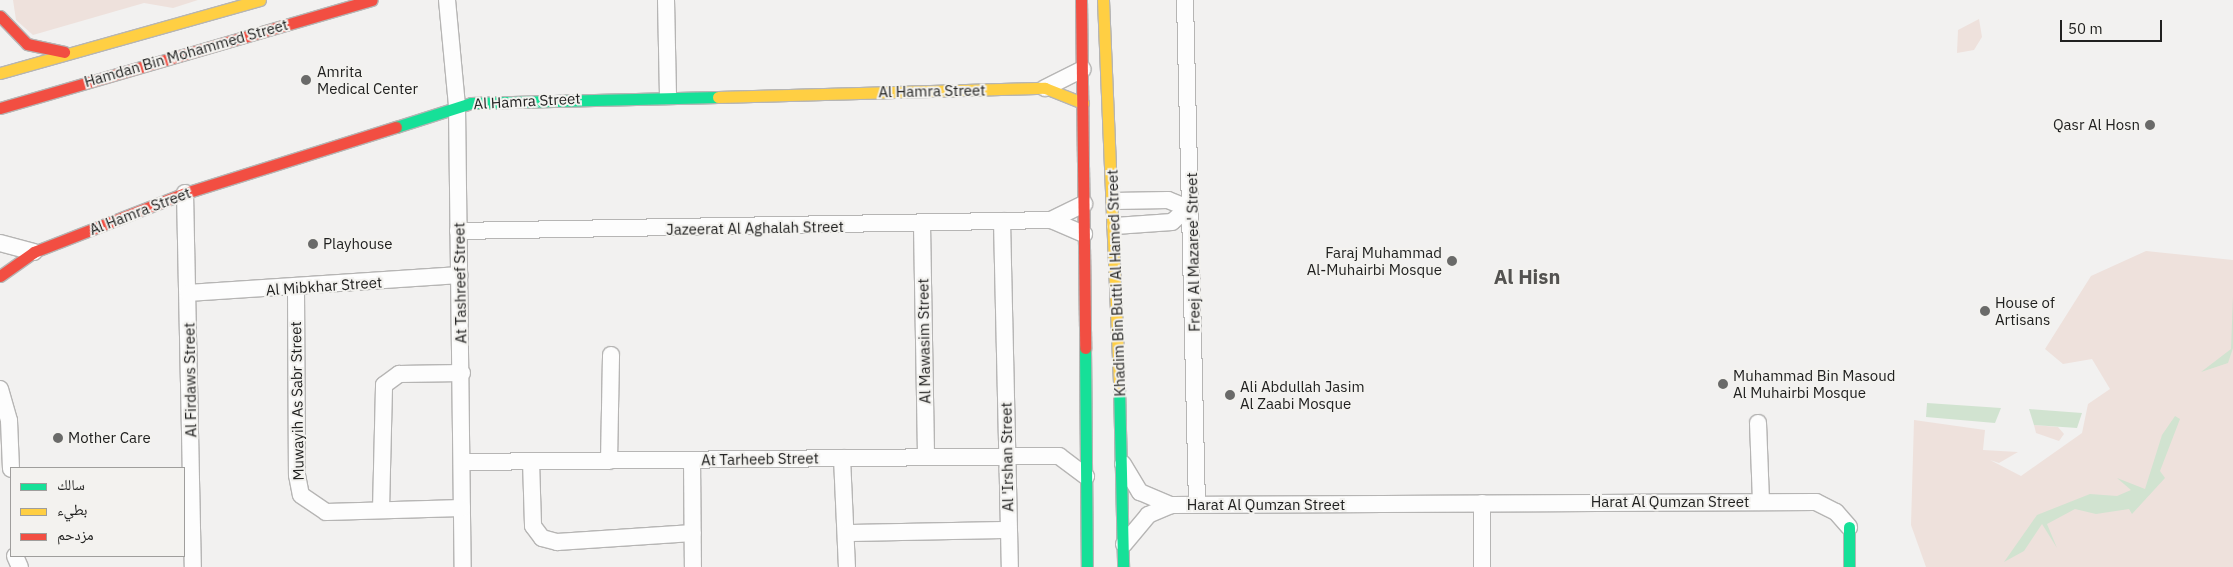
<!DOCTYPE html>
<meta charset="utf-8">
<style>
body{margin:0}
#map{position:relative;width:2233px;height:567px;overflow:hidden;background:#f2f1f0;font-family:"IBM Plex Sans","Noto Naskh Arabic",sans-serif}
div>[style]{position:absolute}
.green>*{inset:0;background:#eee1dc}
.water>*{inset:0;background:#d1e3d0}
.roads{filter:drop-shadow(1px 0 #b6b5b4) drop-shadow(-1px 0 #b6b5b4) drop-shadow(0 1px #b6b5b4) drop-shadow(0 -1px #b6b5b4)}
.street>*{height:16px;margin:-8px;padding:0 8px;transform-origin:8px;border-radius:8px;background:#fdfdfd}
.fast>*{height:11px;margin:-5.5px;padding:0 5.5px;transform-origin:5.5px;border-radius:5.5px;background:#16e098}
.slow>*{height:11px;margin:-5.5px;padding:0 5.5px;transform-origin:5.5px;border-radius:5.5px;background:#ffcf43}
.jam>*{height:11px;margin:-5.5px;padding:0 5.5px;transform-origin:5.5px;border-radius:5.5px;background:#f24e42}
.dots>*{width:14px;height:14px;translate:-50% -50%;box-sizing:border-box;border:2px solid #f3f2ef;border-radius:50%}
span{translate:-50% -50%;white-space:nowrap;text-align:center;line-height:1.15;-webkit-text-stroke:4px #f3f2ef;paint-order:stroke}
.street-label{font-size:15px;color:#212120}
.poi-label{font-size:15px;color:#212120}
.left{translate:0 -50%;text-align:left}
.right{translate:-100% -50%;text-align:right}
.district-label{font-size:20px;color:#535250;font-weight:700}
.legend{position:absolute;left:10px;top:467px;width:175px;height:90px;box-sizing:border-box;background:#f3f2ef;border:1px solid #9f9e9c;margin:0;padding:6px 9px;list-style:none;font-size:15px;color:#212120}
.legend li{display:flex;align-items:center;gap:10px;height:25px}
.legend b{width:25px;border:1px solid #9f9e9c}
.scale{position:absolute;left:2060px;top:20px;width:102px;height:22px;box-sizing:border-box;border:2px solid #212120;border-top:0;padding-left:6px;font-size:15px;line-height:18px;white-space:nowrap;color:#212120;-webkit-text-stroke:4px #f3f2ef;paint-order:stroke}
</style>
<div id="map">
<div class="green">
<i style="clip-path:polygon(13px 0,198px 0,173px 8px,144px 3px,33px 35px,16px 20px)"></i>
<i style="clip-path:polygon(1979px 19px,1982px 37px,1974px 50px,1957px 53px,1958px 30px)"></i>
<i style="clip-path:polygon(2146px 251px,2233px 260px,2233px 567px,1926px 567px,1911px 525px,1914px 420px,1985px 430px,1983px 450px,2018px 452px,1999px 463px,1990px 460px,2021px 476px,2082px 433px,2088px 404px,2110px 389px,2092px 359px,2063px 364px,2045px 349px,2091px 276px)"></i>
<i style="clip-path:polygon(2034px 425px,2058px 427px,2064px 434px,2059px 441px,2036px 433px)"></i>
</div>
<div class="water">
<i style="clip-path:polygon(2233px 296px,2233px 348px,2228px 363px,2201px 372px,2231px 349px)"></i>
<i style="clip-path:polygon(1927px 403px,2001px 408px,1995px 423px,1926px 417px)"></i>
<i style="clip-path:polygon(2029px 409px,2082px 413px,2077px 428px,2034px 425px)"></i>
<i style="clip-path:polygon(2175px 416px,2180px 419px,2160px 471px,2165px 478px,2132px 514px,2129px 509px,2096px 514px,2075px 509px,2047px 524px,2057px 548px,2042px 524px,2024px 551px,2004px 562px,2037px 515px,2090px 494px,2117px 496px,2131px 490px,2117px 478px,2145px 489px,2162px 435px)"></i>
</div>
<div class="roads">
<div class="street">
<i style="left:447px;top:0;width:106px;rotate:84.6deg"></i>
<i style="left:457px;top:106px;width:461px;rotate:89.3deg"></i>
<i style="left:666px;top:0;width:96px;rotate:88.8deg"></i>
<i style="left:1185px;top:0;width:504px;rotate:88.64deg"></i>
<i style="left:1045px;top:88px;width:42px;rotate:-26.6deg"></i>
<i style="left:185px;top:193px;width:374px;rotate:88.8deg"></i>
<i style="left:1114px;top:201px;width:54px;rotate:-1.1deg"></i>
<i style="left:1168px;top:200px;width:22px;rotate:22deg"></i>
<i style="left:1188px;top:208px;width:21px;rotate:139deg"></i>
<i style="left:1172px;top:222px;width:57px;rotate:176deg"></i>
<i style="left:1051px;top:220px;width:36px;rotate:23deg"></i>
<i style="left:1002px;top:221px;width:346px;rotate:88.7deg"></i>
<i style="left:922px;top:225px;width:232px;rotate:89deg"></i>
<i style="left:458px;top:231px;width:593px;rotate:-1.06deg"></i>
<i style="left:1051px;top:220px;width:37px;rotate:-26deg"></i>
<i style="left:0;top:243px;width:35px;rotate:15deg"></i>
<i style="left:296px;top:289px;width:186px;rotate:89.7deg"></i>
<i style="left:297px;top:475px;width:20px;rotate:79deg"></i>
<i style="left:301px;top:495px;width:30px;rotate:34deg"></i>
<i style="left:326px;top:512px;width:136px;rotate:-1.7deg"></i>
<i style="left:188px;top:293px;width:272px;rotate:-3.8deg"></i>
<i style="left:0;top:389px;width:33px;rotate:74deg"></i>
<i style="left:9px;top:421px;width:48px;rotate:87.6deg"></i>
<i style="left:1758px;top:423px;width:79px;rotate:87.8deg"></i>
<i style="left:842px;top:458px;width:109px;rotate:87.4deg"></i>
<i style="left:692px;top:460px;width:107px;rotate:89.5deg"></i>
<i style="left:531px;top:461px;width:65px;rotate:88.2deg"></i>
<i style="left:533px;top:526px;width:15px;rotate:53deg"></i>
<i style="left:542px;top:538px;width:16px;rotate:15deg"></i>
<i style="left:557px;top:542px;width:136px;rotate:-3.8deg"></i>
<i style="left:609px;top:461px;width:106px;rotate:-88.9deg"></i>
<i style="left:462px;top:462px;width:597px;rotate:-0.58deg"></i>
<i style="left:1059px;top:456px;width:34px;rotate:37deg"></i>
<i style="left:1123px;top:464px;width:33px;rotate:59deg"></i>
<i style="left:1140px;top:492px;width:34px;rotate:23deg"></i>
<i style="left:1171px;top:505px;width:645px;rotate:-0.27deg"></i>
<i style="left:1816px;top:502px;width:22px;rotate:27deg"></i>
<i style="left:1836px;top:512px;width:20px;rotate:49deg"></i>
<i style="left:1482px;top:503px;width:64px;rotate:90deg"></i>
<i style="left:381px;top:510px;width:125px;rotate:-88.6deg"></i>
<i style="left:384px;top:385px;width:19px;rotate:-36deg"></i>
<i style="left:399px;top:374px;width:63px;rotate:-0.9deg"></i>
<i style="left:846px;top:533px;width:162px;rotate:-1.1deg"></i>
<i style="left:1124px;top:544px;width:38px;rotate:-50deg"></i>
<i style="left:1148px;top:515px;width:25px;rotate:-23deg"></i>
<i style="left:15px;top:556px;width:12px;rotate:66deg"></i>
</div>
<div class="fast">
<i style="left:396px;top:127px;width:79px;rotate:-17.7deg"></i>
<i style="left:471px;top:103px;width:247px;rotate:-1.4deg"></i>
<i style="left:1085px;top:348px;width:219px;rotate:89.5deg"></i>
<i style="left:1119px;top:385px;width:182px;rotate:88.7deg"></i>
<i style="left:1849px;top:527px;width:40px;rotate:90deg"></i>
</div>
<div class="slow">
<i style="left:1103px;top:0;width:385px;rotate:87.6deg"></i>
<i style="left:0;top:73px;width:270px;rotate:-15.7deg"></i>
<i style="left:718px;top:97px;width:327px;rotate:-1.6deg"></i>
<i style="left:1045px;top:88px;width:41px;rotate:21.5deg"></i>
</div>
<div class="jam">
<i style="left:1081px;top:0;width:348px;rotate:89.3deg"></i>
<i style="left:0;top:16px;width:39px;rotate:46deg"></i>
<i style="left:27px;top:44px;width:38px;rotate:12deg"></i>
<i style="left:0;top:108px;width:387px;rotate:-16.2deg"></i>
<i style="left:0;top:276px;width:42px;rotate:-35.2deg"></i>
<i style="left:34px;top:252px;width:162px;rotate:-21.3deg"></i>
<i style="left:185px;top:193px;width:221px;rotate:-17.4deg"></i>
</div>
</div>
<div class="dots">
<i style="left:306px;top:80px;background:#6a6a69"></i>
<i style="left:2150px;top:125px;background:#6a6a69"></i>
<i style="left:313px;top:244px;background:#6a6a69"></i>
<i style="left:1452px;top:261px;background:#6a6a69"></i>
<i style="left:1985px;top:311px;background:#6a6a69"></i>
<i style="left:1723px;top:384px;background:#6a6a69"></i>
<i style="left:1230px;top:395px;background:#6a6a69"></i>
<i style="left:58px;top:438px;background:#6a6a69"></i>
</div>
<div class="street-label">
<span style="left:186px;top:53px;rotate:-16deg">Hamdan Bin Mohammed Street</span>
<span style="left:932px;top:91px;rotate:-1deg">Al Hamra Street</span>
<span style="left:527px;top:101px;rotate:-3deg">Al Hamra Street</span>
<span style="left:140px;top:211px;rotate:-21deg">Al Hamra Street</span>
<span style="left:755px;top:228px;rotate:-1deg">Jazeerat Al Aghalah Street</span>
<span style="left:1193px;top:252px;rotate:-91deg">Freej Al Mazaree' Street</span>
<span style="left:460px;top:283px;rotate:-91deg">At Tashreef Street</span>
<span style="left:1116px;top:283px;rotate:-92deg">Khadim Bin Butti Al Hamed Street</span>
<span style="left:324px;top:286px;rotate:-4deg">Al Mibkhar Street</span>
<span style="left:924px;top:341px;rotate:-91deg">Al Mawasim Street</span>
<span style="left:190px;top:380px;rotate:-91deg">Al Firdaws Street</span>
<span style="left:297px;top:401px;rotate:-91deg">Muwayih As Sabr Street</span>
<span style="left:1007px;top:457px;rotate:-91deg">Al 'Irshan Street</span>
<span style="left:760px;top:459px;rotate:-1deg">At Tarheeb Street</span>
<span style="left:1670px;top:502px">Harat Al Qumzan Street</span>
<span style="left:1266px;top:505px">Harat Al Qumzan Street</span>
</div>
<div class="poi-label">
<span class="left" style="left:317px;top:80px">Amrita<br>Medical Center</span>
<span class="right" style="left:2140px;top:125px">Qasr Al Hosn</span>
<span class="left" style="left:323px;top:244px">Playhouse</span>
<span class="right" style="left:1442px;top:261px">Faraj Muhammad<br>Al-Muhairbi Mosque</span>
<span class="left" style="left:1995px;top:311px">House of<br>Artisans</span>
<span class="left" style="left:1733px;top:384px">Muhammad Bin Masoud<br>Al Muhairbi Mosque</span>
<span class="left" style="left:1240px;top:395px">Ali Abdullah Jasim<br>Al Zaabi Mosque</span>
<span class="left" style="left:68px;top:438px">Mother Care</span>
</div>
<div class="district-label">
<span style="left:1527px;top:276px">Al Hisn</span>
</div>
<ul class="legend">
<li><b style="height:6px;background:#16e098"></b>سالك</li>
<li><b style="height:6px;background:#ffcf43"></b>بطيء</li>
<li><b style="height:6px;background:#f24e42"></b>مزدحم</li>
</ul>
<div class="scale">50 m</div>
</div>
